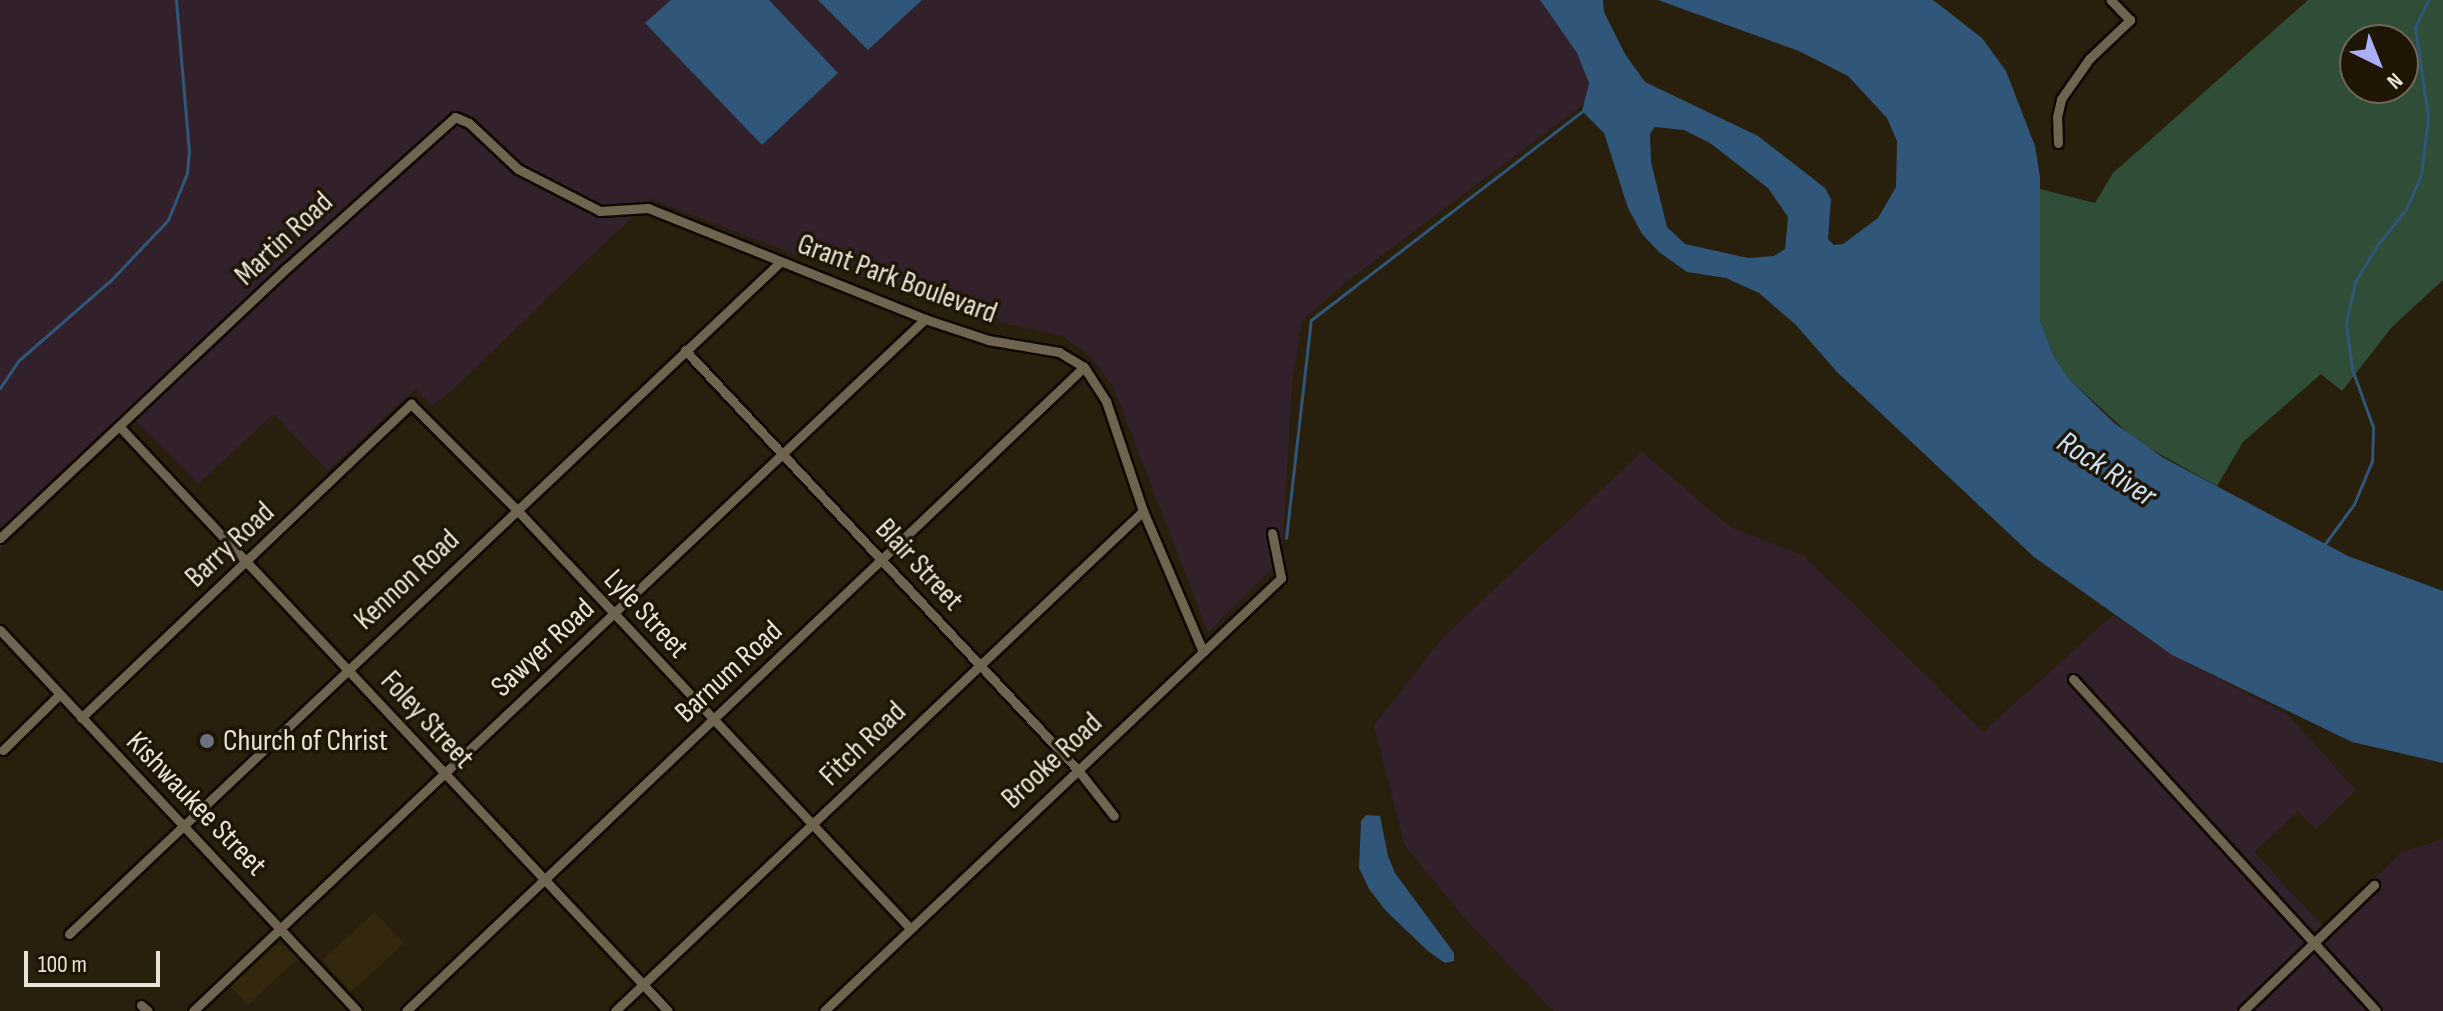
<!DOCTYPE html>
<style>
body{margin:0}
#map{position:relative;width:2443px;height:1011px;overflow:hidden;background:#281f0d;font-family:"Sofia Sans Condensed",sans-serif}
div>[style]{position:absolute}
.built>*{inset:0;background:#33270e}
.industrial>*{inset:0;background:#32212b}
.green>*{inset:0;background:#304e37}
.water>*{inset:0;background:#305679}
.stream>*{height:3px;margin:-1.5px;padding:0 1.5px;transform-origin:1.5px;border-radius:1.5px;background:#305679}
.roads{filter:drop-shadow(2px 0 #100800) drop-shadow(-2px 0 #100800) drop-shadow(0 2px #100800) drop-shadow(0 -2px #100800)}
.minor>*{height:9px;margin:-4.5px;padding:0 4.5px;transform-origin:4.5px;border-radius:4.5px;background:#6e6450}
.dots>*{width:22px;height:22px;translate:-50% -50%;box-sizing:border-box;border:4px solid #1e1505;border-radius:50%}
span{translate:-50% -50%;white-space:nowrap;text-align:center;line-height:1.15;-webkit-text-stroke:7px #1e1505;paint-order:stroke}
.street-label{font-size:30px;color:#e9e3d7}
.poi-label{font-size:30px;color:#e9e3d7}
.left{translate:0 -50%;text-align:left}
.water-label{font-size:32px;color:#c9e0f8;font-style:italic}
.north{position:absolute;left:2339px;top:24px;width:80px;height:80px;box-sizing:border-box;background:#1e1505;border:2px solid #6f6759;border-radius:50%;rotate:137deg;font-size:22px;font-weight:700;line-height:32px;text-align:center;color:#e9e3d7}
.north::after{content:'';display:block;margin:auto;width:28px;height:36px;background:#acaffb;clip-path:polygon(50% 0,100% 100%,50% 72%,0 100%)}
.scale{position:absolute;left:24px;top:951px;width:136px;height:36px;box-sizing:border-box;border:4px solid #e9e3d7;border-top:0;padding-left:10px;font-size:24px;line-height:28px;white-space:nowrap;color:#e9e3d7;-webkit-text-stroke:6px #1e1505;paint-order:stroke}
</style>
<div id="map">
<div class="built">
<i style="clip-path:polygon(375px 912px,404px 943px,351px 992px,322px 960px)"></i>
<i style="clip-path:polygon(276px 945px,285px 946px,298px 959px,248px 1005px,230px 986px)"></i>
</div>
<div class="industrial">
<i style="clip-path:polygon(0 0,1540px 0,1577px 53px,1589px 83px,1584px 104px,1341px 286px,1302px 321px,1292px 382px,1282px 558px,1208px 632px,1113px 386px,1089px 355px,1062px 336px,1003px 323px,799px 256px,651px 199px,449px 393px,432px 406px,415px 389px,327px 471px,274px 414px,198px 484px,133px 419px,0 548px)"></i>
<i style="clip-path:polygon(1642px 452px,1730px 527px,1804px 556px,1983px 732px,2113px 615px,2172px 655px,2287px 714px,2356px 790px,2316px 829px,2298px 811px,2254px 852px,2324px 927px,2402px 852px,2443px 839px,2443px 1011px,1554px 1011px,1469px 924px,1404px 844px,1374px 725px,1443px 637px)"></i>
</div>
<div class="green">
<i style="clip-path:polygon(evenodd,2308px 0,2443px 0,2443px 280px,2392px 327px,2342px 391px,2321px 374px,2243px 442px,2217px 486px,2138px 442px,2070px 380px,2054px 357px,2040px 320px,2040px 189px,2095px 203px,2113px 173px,2308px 0,2355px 40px,2403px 40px,2403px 88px,2355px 88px,2355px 40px)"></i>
</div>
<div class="water">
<i style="clip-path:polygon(671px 0,769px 0,838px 73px,762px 145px,645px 23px)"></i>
<i style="clip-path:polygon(818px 0,922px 0,868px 50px)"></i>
<i style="clip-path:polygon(evenodd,1540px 0,1603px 0,1604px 12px,1625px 54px,1645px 82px,1758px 136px,1825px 188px,1831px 199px,1828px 239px,1834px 245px,1843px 244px,1878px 218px,1896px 187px,1897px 141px,1887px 118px,1848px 76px,1799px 51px,1658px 0,1933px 0,1982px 38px,2006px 71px,2035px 146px,2040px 177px,2040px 320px,2054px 357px,2070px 380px,2113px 422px,2162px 457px,2348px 556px,2443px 591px,2443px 763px,2352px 742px,2172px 655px,2034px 557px,1837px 372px,1796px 325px,1759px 293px,1726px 278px,1687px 272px,1659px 252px,1642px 234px,1628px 208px,1604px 133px,1582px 111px,1589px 83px,1577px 53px,1540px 0,1655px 127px,1684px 130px,1710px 143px,1768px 188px,1788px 217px,1785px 249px,1774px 256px,1748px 258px,1685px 244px,1667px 227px,1651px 162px,1650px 134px,1655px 127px)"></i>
<i style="clip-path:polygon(1366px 815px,1380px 816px,1388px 856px,1395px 873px,1454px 953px,1454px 961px,1445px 963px,1428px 951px,1386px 911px,1369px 889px,1359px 868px,1361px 821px)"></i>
</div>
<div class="stream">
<i style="left:0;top:388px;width:32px;rotate:-56deg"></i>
<i style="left:18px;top:361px;width:123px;rotate:-41.1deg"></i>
<i style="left:111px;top:280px;width:83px;rotate:-46.5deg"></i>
<i style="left:168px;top:220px;width:51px;rotate:-68deg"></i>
<i style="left:187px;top:173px;width:21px;rotate:-85deg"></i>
<i style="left:189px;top:152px;width:153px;rotate:-94.9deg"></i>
<i style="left:1286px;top:538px;width:219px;rotate:-83.5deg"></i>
<i style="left:1311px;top:320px;width:342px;rotate:-37.6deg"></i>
<i style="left:2324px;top:545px;width:51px;rotate:-53.8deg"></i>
<i style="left:2354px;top:504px;width:47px;rotate:-67.3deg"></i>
<i style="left:2372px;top:461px;width:34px;rotate:-88deg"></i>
<i style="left:2373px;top:427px;width:62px;rotate:-109.9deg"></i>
<i style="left:2352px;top:369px;width:45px;rotate:-97.6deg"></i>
<i style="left:2346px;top:324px;width:43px;rotate:-77.9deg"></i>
<i style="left:2355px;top:282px;width:41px;rotate:-59deg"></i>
<i style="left:2376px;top:247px;width:48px;rotate:-51.7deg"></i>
<i style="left:2406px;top:209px;width:37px;rotate:-66deg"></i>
<i style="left:2421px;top:175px;width:58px;rotate:-83.1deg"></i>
<i style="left:2428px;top:117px;width:91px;rotate:-98.2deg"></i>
<i style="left:2415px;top:27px;width:30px;rotate:-64deg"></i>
</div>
<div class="roads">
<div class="minor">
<i style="left:2058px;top:143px;width:26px;rotate:-92deg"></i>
<i style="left:2057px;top:117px;width:18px;rotate:-77deg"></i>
<i style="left:2061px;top:99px;width:49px;rotate:-55deg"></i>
<i style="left:2089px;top:59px;width:57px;rotate:-43.6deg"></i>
<i style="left:2130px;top:20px;width:28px;rotate:-134deg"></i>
<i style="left:685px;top:350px;width:575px;rotate:46.9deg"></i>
<i style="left:1078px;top:770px;width:58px;rotate:52deg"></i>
<i style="left:119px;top:426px;width:802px;rotate:46.82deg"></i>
<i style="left:0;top:538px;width:395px;rotate:-43.3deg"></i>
<i style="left:288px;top:267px;width:224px;rotate:-41.9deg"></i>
<i style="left:455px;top:117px;width:15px;rotate:23deg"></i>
<i style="left:469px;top:123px;width:67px;rotate:43.2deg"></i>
<i style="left:518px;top:169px;width:92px;rotate:27.1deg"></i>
<i style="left:600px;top:211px;width:48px;rotate:-3.6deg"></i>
<i style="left:648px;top:208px;width:298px;rotate:21.8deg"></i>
<i style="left:925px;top:319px;width:66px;rotate:18.4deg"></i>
<i style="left:988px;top:340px;width:72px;rotate:9.6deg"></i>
<i style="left:1059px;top:352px;width:29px;rotate:31deg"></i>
<i style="left:1084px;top:367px;width:40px;rotate:57.1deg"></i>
<i style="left:1106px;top:401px;width:116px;rotate:71.4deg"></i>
<i style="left:1143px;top:511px;width:153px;rotate:66.9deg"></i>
<i style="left:0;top:630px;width:522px;rotate:46.86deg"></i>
<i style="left:2073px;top:679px;width:449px;rotate:47.6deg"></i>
<i style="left:81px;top:718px;width:456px;rotate:-43.6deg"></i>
<i style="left:411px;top:404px;width:150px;rotate:45deg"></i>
<i style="left:517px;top:510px;width:574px;rotate:46.77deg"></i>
<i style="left:3px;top:750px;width:78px;rotate:-44.5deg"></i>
<i style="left:69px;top:934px;width:977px;rotate:-43.38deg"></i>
<i style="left:141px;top:1005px;width:9px;rotate:41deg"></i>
<i style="left:193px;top:1011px;width:1007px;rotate:-43.39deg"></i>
<i style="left:406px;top:1011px;width:935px;rotate:-43.53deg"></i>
<i style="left:615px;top:1011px;width:727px;rotate:-43.44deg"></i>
<i style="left:824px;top:1011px;width:630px;rotate:-43.46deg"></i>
<i style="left:1281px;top:578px;width:46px;rotate:-101.3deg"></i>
<i style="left:2243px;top:1011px;width:182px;rotate:-43.9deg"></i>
</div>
</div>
<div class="dots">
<i style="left:207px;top:741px;background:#6b7280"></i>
</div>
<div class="street-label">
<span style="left:284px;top:239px;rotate:-43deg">Martin Road</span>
<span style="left:897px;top:279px;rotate:20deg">Grant Park Boulevard</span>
<span style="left:230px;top:545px;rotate:-43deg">Barry Road</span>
<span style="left:919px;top:565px;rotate:47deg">Blair Street</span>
<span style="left:407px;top:580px;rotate:-43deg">Kennon Road</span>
<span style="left:646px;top:614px;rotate:47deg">Lyle Street</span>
<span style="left:543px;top:648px;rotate:-43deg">Sawyer Road</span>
<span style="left:729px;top:672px;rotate:-43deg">Barnum Road</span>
<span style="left:427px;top:720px;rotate:47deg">Foley Street</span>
<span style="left:863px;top:744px;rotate:-44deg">Fitch Road</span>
<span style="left:1052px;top:761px;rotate:-43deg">Brooke Road</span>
<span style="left:196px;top:804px;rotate:46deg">Kishwaukee Street</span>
</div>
<div class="poi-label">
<span class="left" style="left:223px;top:741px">Church of Christ</span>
</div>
<div class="water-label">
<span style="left:2106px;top:470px;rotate:33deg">Rock River</span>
</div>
<div class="north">N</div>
<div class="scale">100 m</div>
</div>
